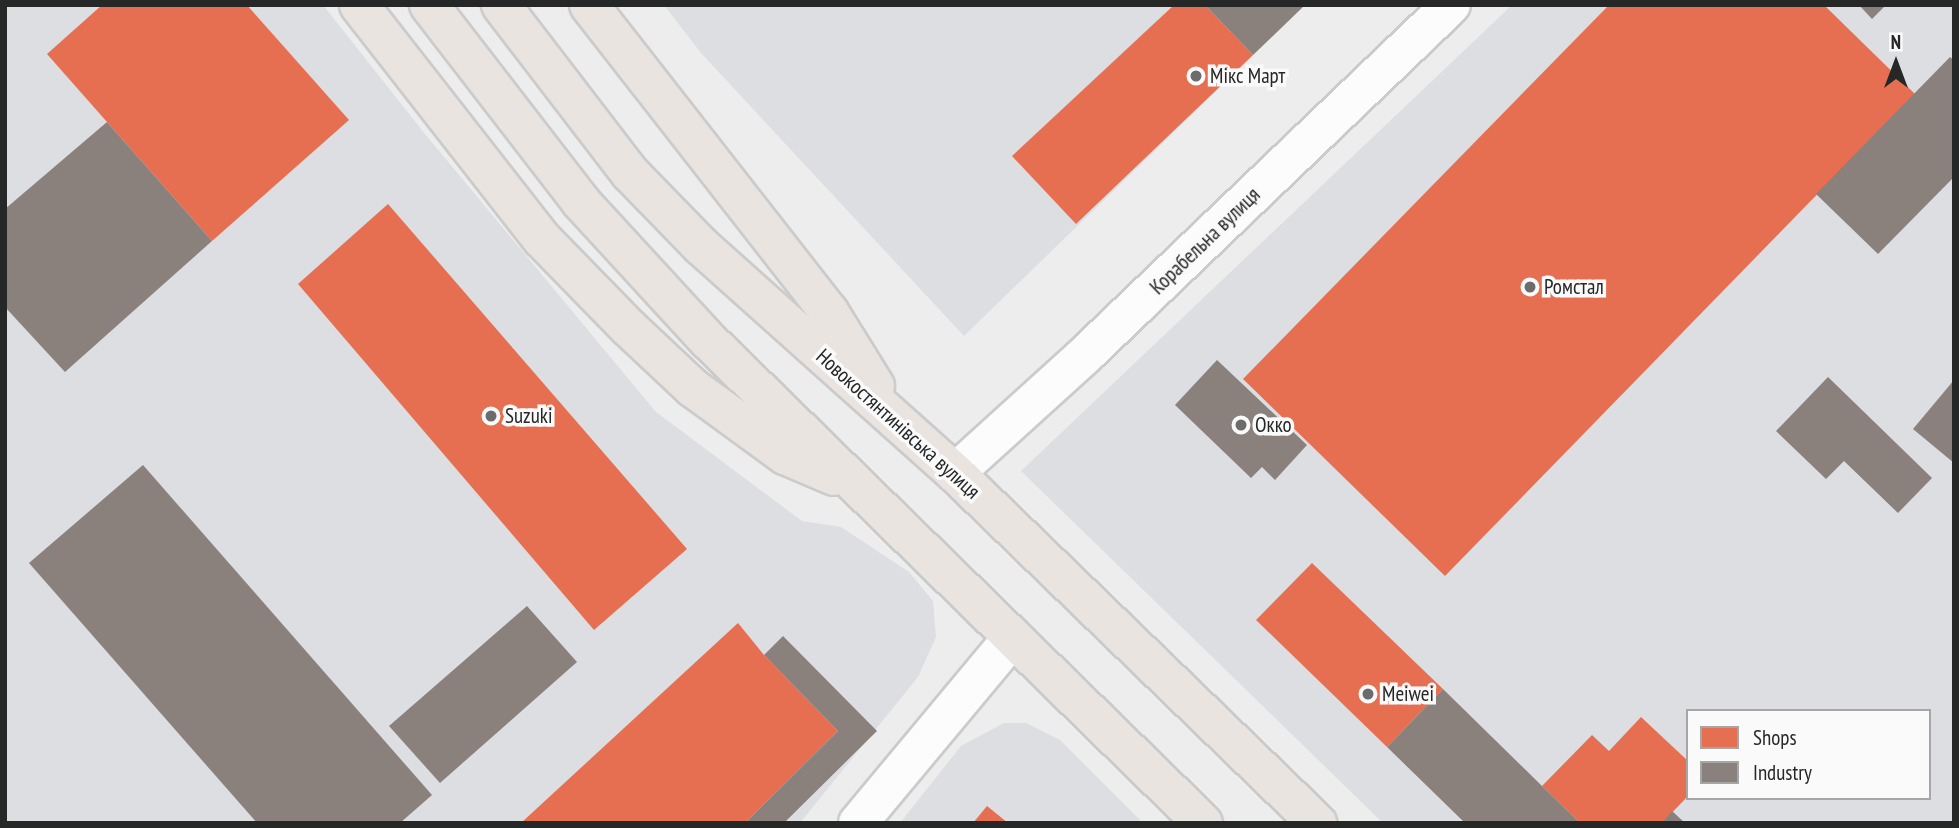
<!DOCTYPE html>
<meta charset="utf-8">
<style>
body{margin:0}
#map{position:relative;width:1959px;height:828px;overflow:hidden;background:#ededed;font-family:"PT Sans Narrow",sans-serif}
div>[style]{position:absolute}
.built>*{inset:0;background:#dcdee2}
.shops>*{inset:0;background:#e76f51}
.industry>*{inset:0;background:#8a817c}
.roads{filter:drop-shadow(2px 0 #cbcbcb) drop-shadow(-2px 0 #cbcbcb) drop-shadow(0 2px #cbcbcb) drop-shadow(0 -2px #cbcbcb)}
.street>*{height:38px;margin:-19px;padding:0 19px;transform-origin:19px;border-radius:19px;background:#fcfcfc}
.primary>*{height:38px;margin:-19px;padding:0 19px;transform-origin:19px;border-radius:19px;background:#eae4e0}
.dots>*{width:19px;height:19px;translate:-50% -50%;box-sizing:border-box;border:4px solid #fafafb;border-radius:50%}
span{translate:-50% -50%;white-space:nowrap;text-align:center;line-height:1.15;-webkit-text-stroke:7px #fafafb;paint-order:stroke}
.poi-label{font-size:21px;color:#262727}
.left{translate:0 -50%;text-align:left}
.street-label{font-size:21px;color:#262727}
.frame{position:absolute;inset:0;border:7px solid #262727;pointer-events:none}
.legend{position:absolute;left:1686px;top:709px;width:245px;height:91px;box-sizing:border-box;background:#fafafb;border:2px solid #a5a6a6;margin:0;padding:9px 12px;list-style:none;font-size:21px;color:#262727}
.legend li{display:flex;align-items:center;gap:14px;height:35px}
.legend b{width:35px;border:2px solid #a5a6a6}
.north{position:absolute;left:1861px;top:28px;width:70px;height:70px;-webkit-text-stroke:5px #fafafb;paint-order:stroke;rotate:0deg;font-size:19px;font-weight:700;line-height:28px;text-align:center;color:#262727}
.north::after{content:'';display:block;margin:auto;width:24px;height:32px;background:#262727;clip-path:polygon(50% 0,100% 100%,50% 72%,0 100%)}
</style>
<div id="map">
<div class="built">
<i style="clip-path:polygon(5px 5px,323px 5px,425px 134px,656px 412px,802px 521px,841px 527px,909px 572px,933px 601px,936px 637px,918px 677px,800px 823px,5px 823px)"></i>
<i style="clip-path:polygon(664px 5px,1305px 5px,964px 336px,701px 53px)"></i>
<i style="clip-path:polygon(evenodd,1512px 5px,1954px 5px,1954px 823px,1383px 823px,1021px 471px,1512px 5px,1688px 711px,1929px 711px,1929px 798px,1688px 798px,1688px 711px)"></i>
<i style="clip-path:polygon(1004px 723px,1026px 723px,1060px 740px,1143px 823px,900px 823px,961px 746px)"></i>
</div>
<div class="shops">
<i style="clip-path:polygon(102px 5px,247px 5px,349px 120px,212px 241px,47px 54px)"></i>
<i style="clip-path:polygon(1174px 5px,1205px 5px,1253px 55px,1076px 224px,1012px 156px)"></i>
<i style="clip-path:polygon(1609px 5px,1824px 5px,1915px 94px,1445px 576px,1243px 379px)"></i>
<i style="clip-path:polygon(388px 204px,687px 549px,594px 630px,298px 284px)"></i>
<i style="clip-path:polygon(1312px 563px,1443px 689px,1387px 747px,1256px 620px)"></i>
<i style="clip-path:polygon(738px 623px,764px 655px,838px 731px,745px 823px,521px 823px)"></i>
<i style="clip-path:polygon(1641px 717px,1688px 761px,1688px 796px,1662px 823px,1580px 823px,1542px 786px,1592px 735px,1609px 751px)"></i>
<i style="clip-path:polygon(987px 806px,1008px 823px,973px 823px)"></i>
</div>
<div class="industry">
<i style="clip-path:polygon(1205px 5px,1305px 5px,1253px 55px)"></i>
<i style="clip-path:polygon(1859px 5px,1886px 5px,1872px 19px)"></i>
<i style="clip-path:polygon(1950px 57px,1954px 60px,1954px 177px,1878px 254px,1816px 194px)"></i>
<i style="clip-path:polygon(107px 122px,212px 241px,65px 372px,5px 307px,5px 209px)"></i>
<i style="clip-path:polygon(1217px 360px,1307px 445px,1275px 480px,1262px 467px,1251px 478px,1175px 405px)"></i>
<i style="clip-path:polygon(1828px 377px,1932px 478px,1898px 513px,1844px 461px,1826px 479px,1776px 431px)"></i>
<i style="clip-path:polygon(1954px 380px,1954px 463px,1913px 429px)"></i>
<i style="clip-path:polygon(143px 465px,432px 795px,400px 823px,257px 823px,29px 563px)"></i>
<i style="clip-path:polygon(527px 606px,577px 662px,440px 783px,389px 726px)"></i>
<i style="clip-path:polygon(783px 636px,877px 731px,784px 823px,745px 823px,838px 731px,764px 655px)"></i>
<i style="clip-path:polygon(1443px 689px,1542px 786px,1580px 823px,1465px 823px,1387px 747px)"></i>
<i style="clip-path:polygon(1672px 811px,1685px 823px,1662px 823px)"></i>
</div>
<div class="roads">
<div class="street">
<i style="left:955px;top:473px;width:176px;rotate:-42.2deg"></i>
<i style="left:1085px;top:355px;width:506px;rotate:-43.72deg"></i>
<i style="left:858px;top:823px;width:241px;rotate:-50.2deg"></i>
</div>
<div class="primary">
<i style="left:359px;top:5px;width:297px;rotate:52deg"></i>
<i style="left:542px;top:239px;width:124px;rotate:45.7deg"></i>
<i style="left:629px;top:328px;width:88px;rotate:43.2deg"></i>
<i style="left:693px;top:388px;width:114px;rotate:36.1deg"></i>
<i style="left:785px;top:455px;width:53px;rotate:23.2deg"></i>
<i style="left:429px;top:5px;width:249px;rotate:52.3deg"></i>
<i style="left:581px;top:202px;width:189px;rotate:47.4deg"></i>
<i style="left:709px;top:341px;width:690px;rotate:44.3deg"></i>
<i style="left:501px;top:5px;width:212px;rotate:52.5deg"></i>
<i style="left:630px;top:173px;width:100px;rotate:45.8deg"></i>
<i style="left:700px;top:245px;width:342px;rotate:41.8deg"></i>
<i style="left:955px;top:473px;width:504px;rotate:44.03deg"></i>
<i style="left:589px;top:5px;width:390px;rotate:52deg"></i>
<i style="left:829px;top:312px;width:87px;rotate:58.1deg"></i>
</div>
</div>
<div class="dots">
<i style="left:1196px;top:76px;background:#6c6c6c"></i>
<i style="left:1530px;top:287px;background:#6c6c6c"></i>
<i style="left:491px;top:416px;background:#6c6c6c"></i>
<i style="left:1241px;top:425px;background:#6c6c6c"></i>
<i style="left:1368px;top:694px;background:#6c6c6c"></i>
</div>
<div class="poi-label">
<span class="left" style="left:1210px;top:76px">Мікс Март</span>
<span class="left" style="left:1544px;top:287px">Ромстал</span>
<span class="left" style="left:505px;top:416px">Suzuki</span>
<span class="left" style="left:1255px;top:425px">Окко</span>
<span class="left" style="left:1382px;top:694px">Meiwei</span>
</div>
<div class="street-label">
<span style="left:1205px;top:241px;rotate:-44deg">Корабельна вулиця</span>
<span style="left:898px;top:424px;rotate:42deg">Новокостянтинівська вулиця</span>
</div>
<div class="frame"></div>
<ul class="legend">
<li><b style="height:19px;background:#e76f51"></b>Shops</li>
<li><b style="height:19px;background:#8a817c"></b>Industry</li>
</ul>
<div class="north">N</div>
</div>
